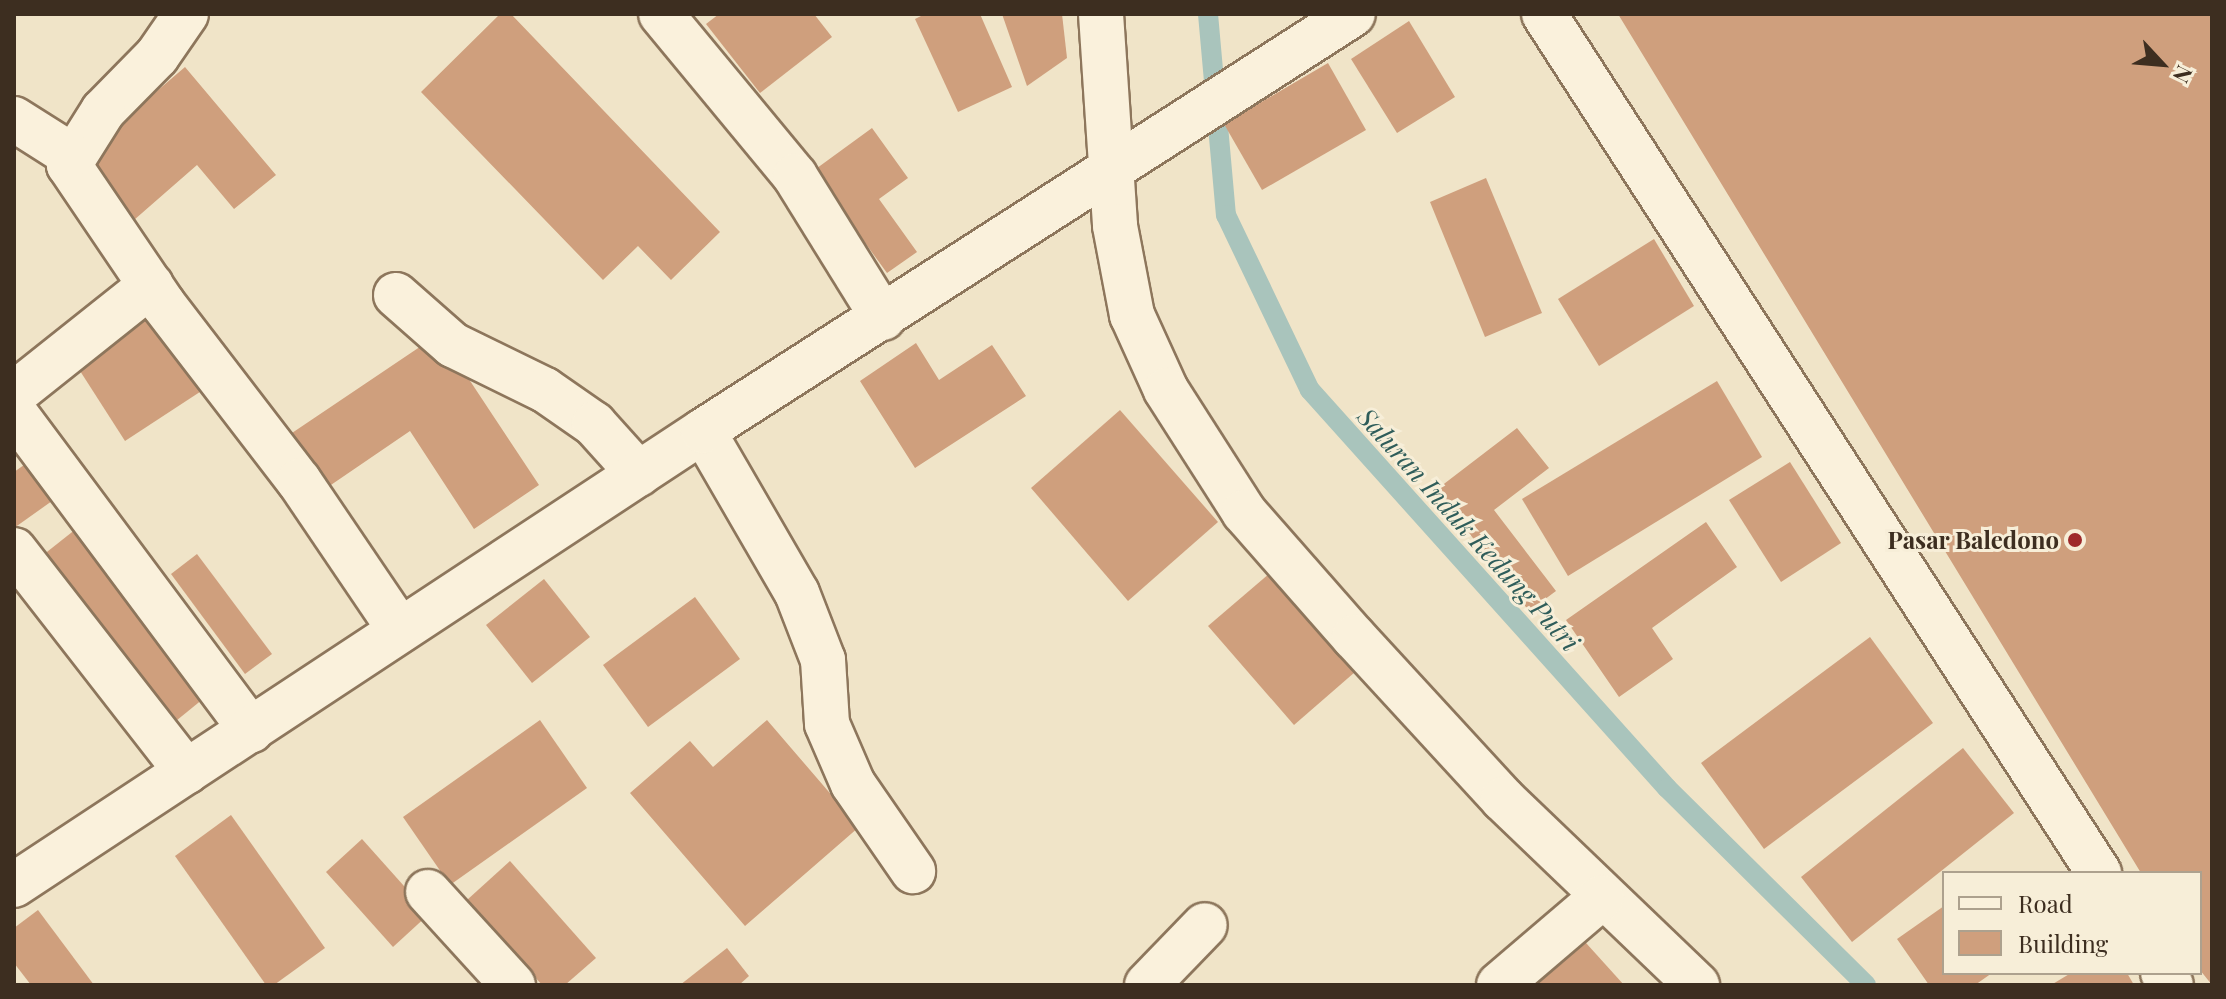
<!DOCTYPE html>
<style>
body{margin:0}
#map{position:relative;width:2226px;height:999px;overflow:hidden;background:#f0e4c8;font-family:"Playfair Display",serif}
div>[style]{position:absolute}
.stream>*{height:20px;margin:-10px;padding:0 10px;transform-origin:10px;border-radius:10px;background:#a9c4bc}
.building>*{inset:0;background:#cf9f7d}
.roads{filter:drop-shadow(2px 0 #8d765c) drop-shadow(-2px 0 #8d765c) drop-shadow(0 2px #8d765c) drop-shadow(0 -2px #8d765c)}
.minor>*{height:44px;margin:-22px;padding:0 22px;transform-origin:22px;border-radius:22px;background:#faf1dc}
.dots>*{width:22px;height:22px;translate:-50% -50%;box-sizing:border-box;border:4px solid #f7eed8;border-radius:50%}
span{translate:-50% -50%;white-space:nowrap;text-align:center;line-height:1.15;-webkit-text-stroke:6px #f7eed8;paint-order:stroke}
.poi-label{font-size:24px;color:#3d2e20;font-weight:700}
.right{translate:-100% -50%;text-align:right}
.water-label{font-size:26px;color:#2f5d5a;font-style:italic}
.frame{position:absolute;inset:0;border:16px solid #3d2e20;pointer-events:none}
.legend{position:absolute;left:1942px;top:871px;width:260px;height:104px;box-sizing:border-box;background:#f7eed8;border:2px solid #ada18e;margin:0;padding:10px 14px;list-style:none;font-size:24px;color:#3d2e20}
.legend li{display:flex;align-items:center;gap:16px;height:40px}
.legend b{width:40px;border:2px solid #ada18e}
.north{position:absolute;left:2122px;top:24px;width:80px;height:80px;-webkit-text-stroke:6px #f7eed8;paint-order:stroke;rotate:116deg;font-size:22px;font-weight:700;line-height:32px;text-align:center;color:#3d2e20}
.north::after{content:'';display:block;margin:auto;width:28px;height:36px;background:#3d2e20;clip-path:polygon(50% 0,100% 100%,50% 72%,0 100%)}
</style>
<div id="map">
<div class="stream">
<i style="left:1208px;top:14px;width:202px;rotate:84.9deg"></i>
<i style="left:1226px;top:215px;width:194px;rotate:64.4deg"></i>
<i style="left:1310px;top:390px;width:535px;rotate:48.11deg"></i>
<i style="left:1667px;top:788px;width:280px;rotate:44.7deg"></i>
</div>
<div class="building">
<i style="clip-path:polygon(500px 14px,511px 14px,720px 232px,671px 280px,638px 246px,603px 280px,421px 92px)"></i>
<i style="clip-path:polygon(719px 14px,814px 14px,832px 37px,760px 93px,706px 24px)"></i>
<i style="clip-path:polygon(925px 14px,980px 14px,1012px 87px,958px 112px,915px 19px)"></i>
<i style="clip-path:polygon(1002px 14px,1062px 14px,1067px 58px,1027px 86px)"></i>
<i style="clip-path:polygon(1618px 14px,2212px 14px,2212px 985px,2200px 970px,2200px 873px,2141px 873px)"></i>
<i style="clip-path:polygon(1409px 21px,1455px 97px,1397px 133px,1351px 59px)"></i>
<i style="clip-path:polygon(1328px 63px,1366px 130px,1262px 190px,1224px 124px)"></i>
<i style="clip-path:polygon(185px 67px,276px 175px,234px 209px,197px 165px,134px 220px,80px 157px)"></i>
<i style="clip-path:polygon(872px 128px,908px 178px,879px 199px,917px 252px,887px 273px,813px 171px)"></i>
<i style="clip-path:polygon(1486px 178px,1542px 313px,1485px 337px,1430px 202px)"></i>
<i style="clip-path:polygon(1654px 239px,1694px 306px,1599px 366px,1558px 299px)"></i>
<i style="clip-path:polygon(157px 305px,209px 386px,125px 441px,73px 360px)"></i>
<i style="clip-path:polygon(439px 334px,539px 485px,474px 529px,410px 431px,325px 489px,289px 435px)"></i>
<i style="clip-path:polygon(916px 343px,939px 380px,992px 345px,1026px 396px,915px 468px,860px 381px)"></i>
<i style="clip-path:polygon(1717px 381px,1762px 457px,1568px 576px,1522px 499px)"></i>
<i style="clip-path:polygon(1120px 410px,1218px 522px,1128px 601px,1031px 488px)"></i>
<i style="clip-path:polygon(1517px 428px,1549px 468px,1494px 510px,1556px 591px,1529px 611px,1436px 490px)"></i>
<i style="clip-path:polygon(34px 458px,59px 496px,14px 528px,14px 472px)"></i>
<i style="clip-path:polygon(1790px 462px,1841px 543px,1781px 582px,1729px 500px)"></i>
<i style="clip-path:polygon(1706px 522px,1737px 567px,1652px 628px,1673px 659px,1619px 697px,1566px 620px)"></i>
<i style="clip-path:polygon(81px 525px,214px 690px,171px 725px,38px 559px)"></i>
<i style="clip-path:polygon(197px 554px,272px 654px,245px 674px,171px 574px)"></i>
<i style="clip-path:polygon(1270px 573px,1355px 672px,1294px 725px,1208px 626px)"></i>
<i style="clip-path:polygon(544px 579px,590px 637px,532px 683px,486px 625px)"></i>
<i style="clip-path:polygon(695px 597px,740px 659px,648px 727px,603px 665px)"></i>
<i style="clip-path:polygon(1870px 637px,1933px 723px,1764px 849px,1701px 763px)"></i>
<i style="clip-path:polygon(540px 720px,587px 788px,450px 885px,403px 817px)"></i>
<i style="clip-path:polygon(767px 720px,859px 827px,745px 926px,630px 793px,690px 741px,713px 767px)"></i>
<i style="clip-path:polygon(1963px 748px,2014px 813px,1852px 942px,1801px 877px)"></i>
<i style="clip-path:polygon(231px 815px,325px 948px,274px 985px,266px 985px,175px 856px)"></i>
<i style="clip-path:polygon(362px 839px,429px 914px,393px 947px,326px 872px)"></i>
<i style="clip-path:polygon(510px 861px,596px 958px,565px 985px,542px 985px,467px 900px)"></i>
<i style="clip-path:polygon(1944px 906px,1944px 973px,1992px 973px,1975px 985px,1929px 985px,1897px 939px)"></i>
<i style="clip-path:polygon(38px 910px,94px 985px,31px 985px,14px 963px,14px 928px)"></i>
<i style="clip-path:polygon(1577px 933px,1624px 985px,1519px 985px)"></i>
<i style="clip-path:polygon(727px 948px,749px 976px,739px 985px,680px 985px)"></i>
<i style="clip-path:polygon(2071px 973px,2127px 973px,2134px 985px,2051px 985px)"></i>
</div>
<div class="roads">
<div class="minor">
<i style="left:186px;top:14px;width:51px;rotate:124.6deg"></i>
<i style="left:157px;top:56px;width:77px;rotate:134.5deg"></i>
<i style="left:103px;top:111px;width:64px;rotate:122.2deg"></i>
<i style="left:69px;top:165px;width:168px;rotate:55.9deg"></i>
<i style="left:163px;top:304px;width:223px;rotate:52.5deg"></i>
<i style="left:299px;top:481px;width:180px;rotate:55.9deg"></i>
<i style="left:661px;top:14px;width:210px;rotate:50.4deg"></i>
<i style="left:795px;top:176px;width:167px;rotate:58.2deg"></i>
<i style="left:1101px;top:14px;width:212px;rotate:86.2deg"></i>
<i style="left:1115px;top:226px;width:91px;rotate:79.2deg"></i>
<i style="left:1132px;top:315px;width:82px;rotate:65.6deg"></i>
<i style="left:1166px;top:390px;width:145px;rotate:57.4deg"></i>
<i style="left:1244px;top:512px;width:167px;rotate:48.7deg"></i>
<i style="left:1354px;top:637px;width:220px;rotate:47.4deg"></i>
<i style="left:1503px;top:799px;width:269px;rotate:43.8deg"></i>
<i style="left:1544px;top:14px;width:1023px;rotate:57.13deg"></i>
<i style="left:14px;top:119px;width:67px;rotate:32.3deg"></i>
<i style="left:396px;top:295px;width:76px;rotate:41.3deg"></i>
<i style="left:453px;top:345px;width:102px;rotate:26.1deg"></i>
<i style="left:545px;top:390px;width:60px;rotate:34.8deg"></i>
<i style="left:594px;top:424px;width:67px;rotate:48deg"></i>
<i style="left:14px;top:394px;width:175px;rotate:-38.5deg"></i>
<i style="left:14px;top:412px;width:397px;rotate:53.3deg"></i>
<i style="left:703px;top:431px;width:187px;rotate:59.9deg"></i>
<i style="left:797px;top:593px;width:72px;rotate:68.8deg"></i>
<i style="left:823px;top:660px;width:64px;rotate:86.4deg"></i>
<i style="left:827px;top:724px;width:65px;rotate:66.6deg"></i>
<i style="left:853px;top:784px;width:106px;rotate:55.4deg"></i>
<i style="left:14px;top:550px;width:281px;rotate:52.1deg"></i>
<i style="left:14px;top:885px;width:825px;rotate:-33.38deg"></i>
<i style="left:703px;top:431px;width:772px;rotate:-32.68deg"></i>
<i style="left:428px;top:892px;width:126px;rotate:47.6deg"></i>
<i style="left:2163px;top:973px;width:14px;rotate:56deg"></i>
<i style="left:1147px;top:985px;width:83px;rotate:-46deg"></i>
<i style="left:1499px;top:985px;width:135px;rotate:-40.5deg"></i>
</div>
</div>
<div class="dots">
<i style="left:2075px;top:540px;background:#9e2a2b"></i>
</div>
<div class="poi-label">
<span class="right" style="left:2059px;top:540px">Pasar Baledono</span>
</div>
<div class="water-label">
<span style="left:1469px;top:529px;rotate:48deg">Saluran Induk Kedung Putri</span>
</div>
<div class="frame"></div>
<ul class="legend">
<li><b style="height:10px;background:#faf1dc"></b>Road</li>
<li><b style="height:22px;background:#cf9f7d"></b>Building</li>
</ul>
<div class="north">N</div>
</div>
